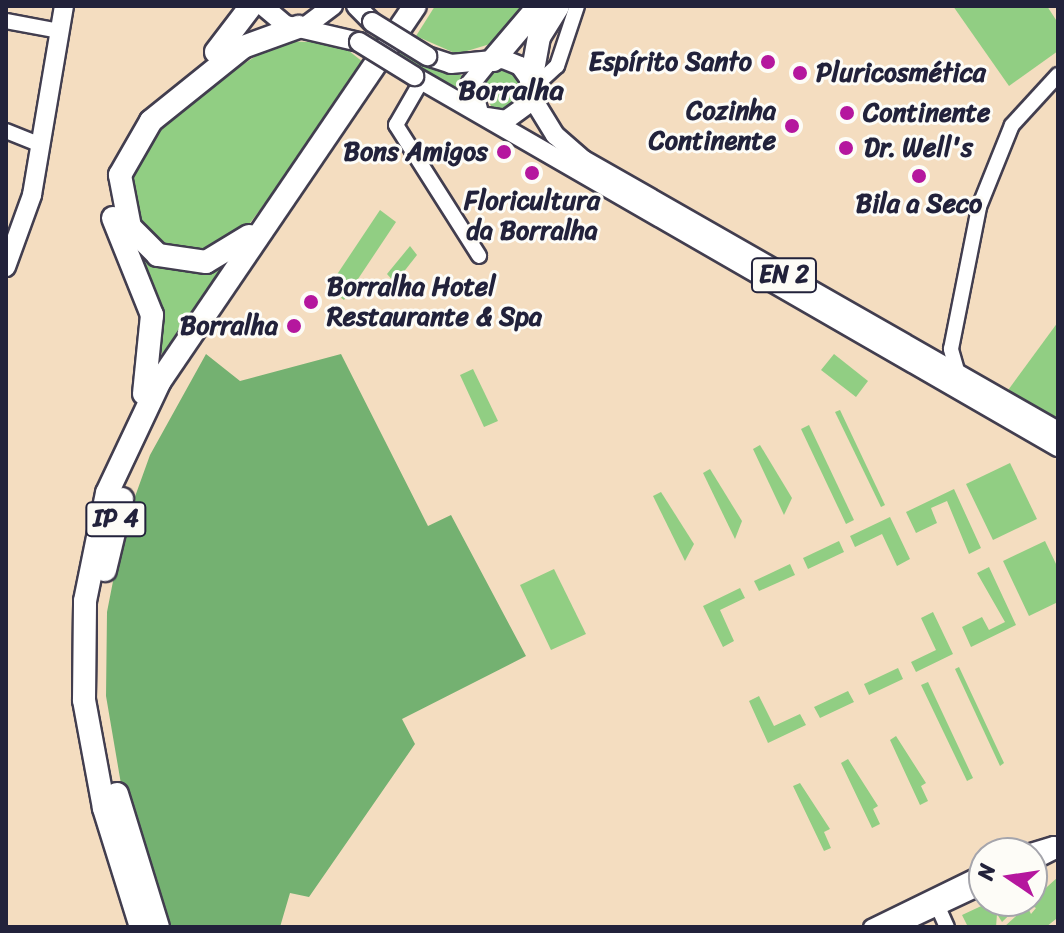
<!DOCTYPE html>
<meta charset="utf-8">
<style>
body{margin:0}
#map{position:relative;width:1064px;height:933px;overflow:hidden;background:#f4ddc0;font-family:Sriracha,sans-serif}
div>[style]{position:absolute}
.green>*{inset:0;background:#91ce83}
.forest>*{inset:0;background:#74b171}
.roads{filter:drop-shadow(2px 0 #423e4f) drop-shadow(-2px 0 #423e4f) drop-shadow(0 2px #423e4f) drop-shadow(0 -2px #423e4f)}
.minor>*{height:14px;margin:-7px;padding:0 7px;transform-origin:7px;border-radius:7px;background:#fff}
.major>*{height:18px;margin:-9px;padding:0 9px;transform-origin:9px;border-radius:9px;background:#fff}
.highway>*{height:22px;margin:-11px;padding:0 11px;transform-origin:11px;border-radius:11px;background:#fff}
.bridges{filter:drop-shadow(2px 0 #423e4f) drop-shadow(-2px 0 #423e4f) drop-shadow(0 2px #423e4f) drop-shadow(0 -2px #423e4f)}
.major-bridge>*{height:18px;margin:-9px;padding:0 9px;transform-origin:9px;border-radius:9px;background:#fff}
.dots>*{width:22px;height:22px;translate:-50% -50%;box-sizing:border-box;border:4px solid #fdfcf7;border-radius:50%}
span{translate:-50% -50%;white-space:nowrap;text-align:center;line-height:1.15;-webkit-text-stroke:6px #fdfcf7;paint-order:stroke}
.shield-label span{padding:2px 6px;background:#fdfcf7;border:2px solid;border-radius:6px;-webkit-text-stroke-width:0}
.shield-label{font-size:24px;color:#22223b;font-weight:700}
.poi-label{font-size:26px;color:#22223b;font-weight:700}
.right{translate:-100% -50%;text-align:right}
.left{translate:0 -50%;text-align:left}
.neighbourhood-label{font-size:28px;color:#22223b;font-weight:700}
.frame{position:absolute;inset:0;border:8px solid #22223b;pointer-events:none}
.north{position:absolute;left:968px;top:837px;width:80px;height:80px;box-sizing:border-box;background:#fdfcf7;border:2px solid #a5a5ac;border-radius:50%;rotate:283deg;font-size:22px;font-weight:700;line-height:32px;text-align:center;color:#22223b}
.north::after{content:'';display:block;margin:auto;width:28px;height:36px;background:#b5179e;clip-path:polygon(50% 0,100% 100%,50% 72%,0 100%)}
</style>
<div id="map">
<div class="green">
<i style="clip-path:polygon(435px 6px,534px 6px,500px 41px,457px 54px,416px 36px)"></i>
<i style="clip-path:polygon(953px 6px,1047px 6px,1058px 23px,1058px 51px,1009px 86px)"></i>
<i style="clip-path:polygon(377px 33px,439px 71px,462px 75px,459px 94px,370px 44px)"></i>
<i style="clip-path:polygon(279px 41px,339px 43px,368px 66px,238px 239px,197px 255px,155px 243px,133px 212px,131px 175px,152px 136px,208px 87px)"></i>
<i style="clip-path:polygon(507px 69px,520px 80px,520px 96px,509px 108px,492px 108px,480px 84px,488px 72px)"></i>
<i style="clip-path:polygon(380px 210px,396px 222px,344px 300px,328px 288px)"></i>
<i style="clip-path:polygon(131px 244px,175px 269px,225px 266px,162px 358px,160px 321px)"></i>
<i style="clip-path:polygon(410px 246px,417px 255px,395px 283px,387px 274px)"></i>
<i style="clip-path:polygon(1058px 322px,1058px 422px,1006px 393px)"></i>
<i style="clip-path:polygon(834px 354px,868px 381px,856px 397px,821px 370px)"></i>
<i style="clip-path:polygon(473px 369px,498px 421px,484px 427px,460px 375px)"></i>
<i style="clip-path:polygon(840px 410px,885px 505px,881px 507px,835px 412px)"></i>
<i style="clip-path:polygon(809px 425px,854px 520px,846px 524px,801px 429px)"></i>
<i style="clip-path:polygon(760px 445px,792px 498px,784px 515px,753px 449px)"></i>
<i style="clip-path:polygon(1010px 463px,1037px 519px,993px 540px,966px 484px)"></i>
<i style="clip-path:polygon(710px 469px,742px 521px,735px 539px,703px 473px)"></i>
<i style="clip-path:polygon(954px 489px,981px 548px,969px 554px,947px 501px,931px 508px,937px 523px,916px 533px,906px 512px)"></i>
<i style="clip-path:polygon(661px 492px,694px 544px,685px 561px,653px 496px)"></i>
<i style="clip-path:polygon(890px 517px,910px 559px,897px 566px,882px 534px,855px 547px,850px 536px)"></i>
<i style="clip-path:polygon(839px 541px,844px 552px,808px 569px,803px 558px)"></i>
<i style="clip-path:polygon(1045px 541px,1058px 568px,1058px 602px,1029px 616px,1003px 561px)"></i>
<i style="clip-path:polygon(790px 564px,795px 575px,759px 591px,754px 581px)"></i>
<i style="clip-path:polygon(989px 567px,1016px 625px,971px 647px,962px 627px,982px 617px,989px 630px,1005px 622px,977px 573px)"></i>
<i style="clip-path:polygon(554px 569px,586px 634px,551px 650px,520px 585px)"></i>
<i style="clip-path:polygon(740px 588px,745px 598px,720px 610px,734px 641px,723px 647px,703px 606px)"></i>
<i style="clip-path:polygon(933px 612px,953px 654px,916px 672px,911px 662px,936px 650px,921px 618px)"></i>
<i style="clip-path:polygon(959px 667px,1004px 763px,1000px 766px,955px 669px)"></i>
<i style="clip-path:polygon(898px 668px,903px 679px,869px 695px,864px 684px)"></i>
<i style="clip-path:polygon(928px 682px,973px 778px,967px 781px,921px 685px)"></i>
<i style="clip-path:polygon(848px 691px,854px 702px,820px 718px,814px 707px)"></i>
<i style="clip-path:polygon(759px 696px,774px 726px,800px 714px,806px 725px,768px 743px,749px 701px)"></i>
<i style="clip-path:polygon(896px 736px,926px 783px,921px 786px,928px 801px,920px 805px,890px 740px)"></i>
<i style="clip-path:polygon(848px 759px,878px 806px,873px 809px,880px 824px,872px 828px,841px 763px)"></i>
<i style="clip-path:polygon(800px 783px,830px 829px,824px 832px,831px 848px,824px 851px,793px 786px)"></i>
<i style="clip-path:polygon(1058px 877px,1056px 919px,1046px 927px,1004px 927px,1027px 906px,1031px 914px,1036px 908px,1028px 904px)"></i>
<i style="clip-path:polygon(992px 901px,1024px 901px,1002px 922px,997px 914px,996px 927px,968px 927px,962px 915px)"></i>
</div>
<div class="forest">
<i style="clip-path:polygon(206px 354px,240px 381px,341px 354px,428px 526px,451px 515px,526px 656px,402px 719px,415px 744px,309px 897px,290px 893px,280px 927px,163px 927px,121px 784px,106px 696px,107px 612px,123px 530px,150px 455px)"></i>
</div>
<div class="roads">
<div class="minor">
<i style="left:6px;top:21px;width:55px;rotate:10.5deg"></i>
<i style="left:422px;top:80px;width:52px;rotate:120deg"></i>
<i style="left:396px;top:125px;width:155px;rotate:57.6deg"></i>
<i style="left:532px;top:89px;width:34px;rotate:-43deg"></i>
<i style="left:557px;top:66px;width:63px;rotate:-71.6deg"></i>
<i style="left:6px;top:131px;width:37px;rotate:22deg"></i>
<i style="left:958px;top:374px;width:26px;rotate:-106deg"></i>
<i style="left:951px;top:349px;width:145px;rotate:-78.8deg"></i>
<i style="left:979px;top:207px;width:88px;rotate:-68.1deg"></i>
<i style="left:1012px;top:125px;width:68px;rotate:-47.4deg"></i>
<i style="left:1024px;top:853px;width:31px;rotate:-17deg"></i>
<i style="left:1054px;top:844px;width:8px;rotate:90deg"></i>
<i style="left:1054px;top:852px;width:25px;rotate:153deg"></i>
<i style="left:938px;top:907px;width:22px;rotate:66deg"></i>
<i style="left:871px;top:927px;width:126px;rotate:-26deg"></i>
<i style="left:897px;top:927px;width:96px;rotate:-25.2deg"></i>
</div>
<div class="major">
<i style="left:263px;top:6px;width:30px;rotate:40deg"></i>
<i style="left:286px;top:25px;width:75px;rotate:13.1deg"></i>
<i style="left:356px;top:6px;width:23px;rotate:45deg"></i>
<i style="left:306px;top:26px;width:34px;rotate:-37deg"></i>
<i style="left:427px;top:56px;width:25px;rotate:18deg"></i>
<i style="left:451px;top:64px;width:52px;rotate:-5.5deg"></i>
<i style="left:503px;top:59px;width:18px;rotate:22deg"></i>
<i style="left:520px;top:66px;width:19px;rotate:54deg"></i>
<i style="left:531px;top:81px;width:23px;rotate:97deg"></i>
<i style="left:528px;top:104px;width:27px;rotate:144deg"></i>
<i style="left:506px;top:120px;width:18px;rotate:-171deg"></i>
<i style="left:414px;top:76px;width:743px;rotate:29.95deg"></i>
<i style="left:531px;top:96px;width:46px;rotate:58.4deg"></i>
<i style="left:555px;top:135px;width:38px;rotate:41deg"></i>
<i style="left:584px;top:160px;width:546px;rotate:29.76deg"></i>
<i style="left:478px;top:109px;width:27px;rotate:-105deg"></i>
<i style="left:471px;top:83px;width:27px;rotate:-51deg"></i>
<i style="left:6px;top:267px;width:77px;rotate:-70.1deg"></i>
<i style="left:32px;top:195px;width:192px;rotate:-80.4deg"></i>
</div>
<div class="highway">
<i style="left:216px;top:52px;width:58px;rotate:-52.7deg"></i>
<i style="left:493px;top:60px;width:71px;rotate:-49.6deg"></i>
<i style="left:531px;top:81px;width:45px;rotate:-79.7deg"></i>
<i style="left:539px;top:37px;width:36px;rotate:-58deg"></i>
<i style="left:113px;top:218px;width:105px;rotate:68.1deg"></i>
<i style="left:152px;top:315px;width:79px;rotate:95.8deg"></i>
<i style="left:249px;top:236px;width:50px;rotate:148.8deg"></i>
<i style="left:206px;top:262px;width:49px;rotate:-171.7deg"></i>
<i style="left:158px;top:255px;width:40px;rotate:-135deg"></i>
<i style="left:130px;top:227px;width:53px;rotate:-100.9deg"></i>
<i style="left:120px;top:175px;width:62px;rotate:-60.1deg"></i>
<i style="left:151px;top:121px;width:118px;rotate:-38.8deg"></i>
<i style="left:243px;top:47px;width:59px;rotate:-20deg"></i>
<i style="left:105px;top:570px;width:73px;rotate:-76.5deg"></i>
<i style="left:117px;top:794px;width:139px;rotate:72.9deg"></i>
<i style="left:141px;top:927px;width:125px;rotate:-107.3deg"></i>
<i style="left:104px;top:808px;width:110px;rotate:-100.5deg"></i>
<i style="left:84px;top:700px;width:99px;rotate:-89.4deg"></i>
<i style="left:85px;top:601px;width:110px;rotate:-78.5deg"></i>
<i style="left:107px;top:493px;width:124px;rotate:-64.7deg"></i>
<i style="left:160px;top:381px;width:453px;rotate:-55.8deg"></i>
</div>
</div>
<div class="bridges">
<div class="major-bridge">
<i style="left:372px;top:22px;width:65px;rotate:31.7deg"></i>
<i style="left:359px;top:42px;width:65px;rotate:31.7deg"></i>
</div>
</div>
<div class="dots">
<i style="left:768px;top:62px;background:#b5179e"></i>
<i style="left:800px;top:73px;background:#b5179e"></i>
<i style="left:847px;top:113px;background:#b5179e"></i>
<i style="left:792px;top:126px;background:#b5179e"></i>
<i style="left:846px;top:148px;background:#b5179e"></i>
<i style="left:504px;top:152px;background:#b5179e"></i>
<i style="left:532px;top:173px;background:#b5179e"></i>
<i style="left:919px;top:176px;background:#b5179e"></i>
<i style="left:311px;top:302px;background:#b5179e"></i>
<i style="left:294px;top:326px;background:#b5179e"></i>
</div>
<div class="shield-label">
<span style="left:784px;top:275px">EN 2</span>
<span style="left:116px;top:519px">IP 4</span>
</div>
<div class="poi-label">
<span class="right" style="left:752px;top:62px">Espírito Santo</span>
<span class="left" style="left:816px;top:73px">Pluricosmética</span>
<span class="right" style="left:776px;top:126px">Cozinha<br>Continente</span>
<span class="left" style="left:863px;top:113px">Continente</span>
<span class="left" style="left:864px;top:148px">Dr. Well's</span>
<span class="right" style="left:488px;top:152px">Bons Amigos</span>
<span style="left:532px;top:216px">Floricultura<br>da Borralha</span>
<span style="left:919px;top:204px">Bila a Seco</span>
<span class="left" style="left:327px;top:302px">Borralha Hotel<br>Restaurante &amp; Spa</span>
<span class="right" style="left:278px;top:326px">Borralha</span>
</div>
<div class="neighbourhood-label">
<span style="left:511px;top:90px">Borralha</span>
</div>
<div class="frame"></div>
<div class="north">N</div>
</div>
